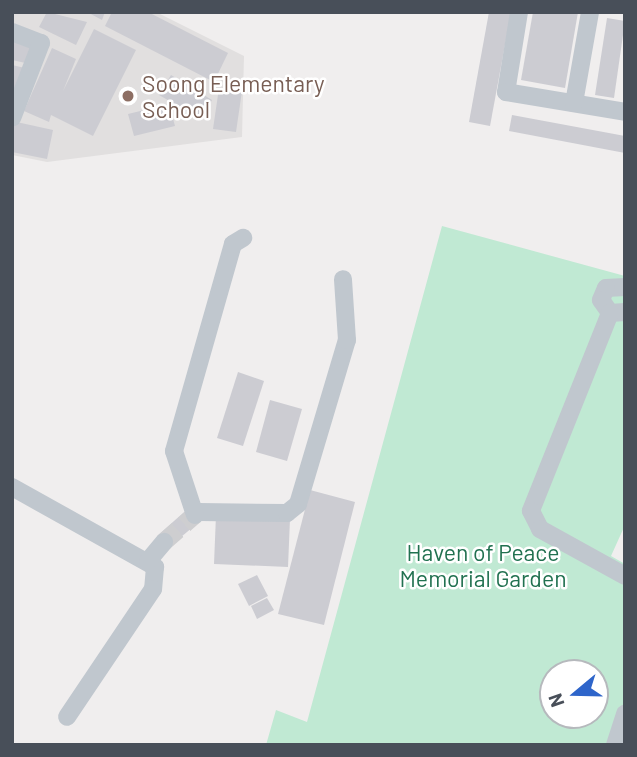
<!DOCTYPE html>
<style>
body{margin:0}
#map{position:relative;width:637px;height:757px;overflow:hidden;background:#f0eeee;font-family:Barlow,sans-serif}
div>[style]{position:absolute}
.education>*{inset:0;background:#e1dfdf}
.green>*{inset:0;background:#c0e9d3}
.building>*{inset:0;background:#ccccd2}
.minor-tunnel>*{height:18px;margin-top:-9px;transform-origin:0;background:repeating-linear-gradient(90deg,#ceced0 0 18px,transparent 0 27px)}
.minor>*{height:18px;margin:-9px;padding:0 9px;transform-origin:9px;border-radius:9px;background:#c0c7ce}
.dots>*{width:19px;height:19px;translate:-50% -50%;box-sizing:border-box;border:4px solid #fff;border-radius:50%}
span{translate:-50% -50%;white-space:nowrap;text-align:center;line-height:1.15;-webkit-text-stroke:5px #fff;paint-order:stroke}
.education-label{font-size:23px;color:#785e54}
.left{translate:0 -50%;text-align:left}
.park-label{font-size:23px;color:#217150}
.frame{position:absolute;inset:0;border:14px solid #484f59;pointer-events:none}
.north{position:absolute;left:539px;top:659px;width:70px;height:70px;box-sizing:border-box;background:#fff;border:2px solid #b6b9bd;border-radius:50%;rotate:251deg;font-size:19px;font-weight:700;line-height:28px;text-align:center;color:#484f59}
.north::after{content:'';display:block;margin:auto;width:24px;height:32px;background:#2e65ca;clip-path:polygon(50% 0,100% 100%,50% 72%,0 100%)}
</style>
<div id="map">
<div class="education">
<i style="clip-path:polygon(12px 12px,156px 12px,244px 56px,242px 137px,47px 162px,12px 155px)"></i>
</div>
<div class="green">
<i style="clip-path:polygon(evenodd,442px 226px,625px 276px,625px 525px,611px 556px,625px 564px,625px 745px,266px 745px,276px 710px,307px 722px,442px 226px,553px 673px,595px 673px,595px 715px,553px 715px,553px 673px)"></i>
</div>
<div class="building">
<i style="clip-path:polygon(47px 12px,87px 22px,76px 45px,39px 27px)"></i>
<i style="clip-path:polygon(87px 12px,105px 12px,102px 20px)"></i>
<i style="clip-path:polygon(112px 12px,148px 12px,228px 53px,214px 82px,105px 26px)"></i>
<i style="clip-path:polygon(489px 12px,511px 12px,490px 126px,469px 122px)"></i>
<i style="clip-path:polygon(533px 12px,578px 12px,565px 88px,521px 80px)"></i>
<i style="clip-path:polygon(607px 18px,625px 21px,614px 98px,595px 95px)"></i>
<i style="clip-path:polygon(94px 29px,136px 50px,93px 136px,51px 115px,49px 122px,24px 111px,52px 48px,76px 59px,63px 91px)"></i>
<i style="clip-path:polygon(12px 39px,34px 43px,30px 64px,12px 60px)"></i>
<i style="clip-path:polygon(12px 65px,25px 68px,12px 111px)"></i>
<i style="clip-path:polygon(171px 75px,212px 100px,201px 119px,159px 95px)"></i>
<i style="clip-path:polygon(219px 88px,242px 91px,236px 132px,213px 129px)"></i>
<i style="clip-path:polygon(169px 104px,175px 126px,134px 136px,128px 114px)"></i>
<i style="clip-path:polygon(512px 115px,625px 136px,625px 153px,509px 131px)"></i>
<i style="clip-path:polygon(12px 121px,53px 130px,47px 159px,12px 152px)"></i>
<i style="clip-path:polygon(238px 372px,264px 381px,243px 446px,217px 438px)"></i>
<i style="clip-path:polygon(270px 400px,302px 409px,287px 461px,256px 452px)"></i>
<i style="clip-path:polygon(310px 490px,355px 502px,324px 625px,278px 614px)"></i>
<i style="clip-path:polygon(191px 506px,199px 522px,169px 547px,157px 536px)"></i>
<i style="clip-path:polygon(216px 515px,290px 519px,288px 567px,214px 564px)"></i>
<i style="clip-path:polygon(257px 575px,268px 596px,249px 606px,238px 584px)"></i>
<i style="clip-path:polygon(267px 598px,274px 610px,257px 619px,251px 606px)"></i>
</div>
<div class="minor-tunnel">
<i style="left:164px;top:542px;width:41px;rotate:-41.1deg"></i>
</div>
<div class="minor">
<i style="left:519px;top:12px;width:81px;rotate:99.2deg"></i>
<i style="left:506px;top:92px;width:121px;rotate:9.5deg"></i>
<i style="left:12px;top:32px;width:31px;rotate:21deg"></i>
<i style="left:41px;top:43px;width:80px;rotate:111.1deg"></i>
<i style="left:574px;top:103px;width:92px;rotate:-80deg"></i>
<i style="left:625px;top:287px;width:19px;rotate:177deg"></i>
<i style="left:606px;top:288px;width:13px;rotate:113deg"></i>
<i style="left:601px;top:300px;width:16px;rotate:55deg"></i>
<i style="left:610px;top:313px;width:15px;rotate:-4deg"></i>
<i style="left:610px;top:313px;width:213px;rotate:111.8deg"></i>
<i style="left:531px;top:511px;width:20px;rotate:63deg"></i>
<i style="left:540px;top:529px;width:97px;rotate:28.9deg"></i>
<i style="left:12px;top:487px;width:164px;rotate:29.2deg"></i>
<i style="left:155px;top:567px;width:22px;rotate:95deg"></i>
<i style="left:153px;top:589px;width:154px;rotate:123.9deg"></i>
<i style="left:199px;top:512px;width:88px;rotate:0.7deg"></i>
<i style="left:287px;top:513px;width:14px;rotate:-39deg"></i>
<i style="left:298px;top:504px;width:171px;rotate:-73.4deg"></i>
<i style="left:347px;top:340px;width:61px;rotate:-93.8deg"></i>
<i style="left:195px;top:515px;width:67px;rotate:-108.2deg"></i>
<i style="left:174px;top:451px;width:215px;rotate:-74.1deg"></i>
<i style="left:233px;top:244px;width:12px;rotate:-31deg"></i>
<i style="left:148px;top:561px;width:25px;rotate:-50deg"></i>
<i style="left:615px;top:745px;width:33px;rotate:-72deg"></i>
</div>
<div class="dots">
<i style="left:128px;top:96px;background:#8d6e63"></i>
</div>
<div class="education-label">
<span class="left" style="left:142px;top:96px">Soong Elementary<br>School</span>
</div>
<div class="park-label">
<span style="left:483px;top:565px">Haven of Peace<br>Memorial Garden</span>
</div>
<div class="frame"></div>
<div class="north">N</div>
</div>
